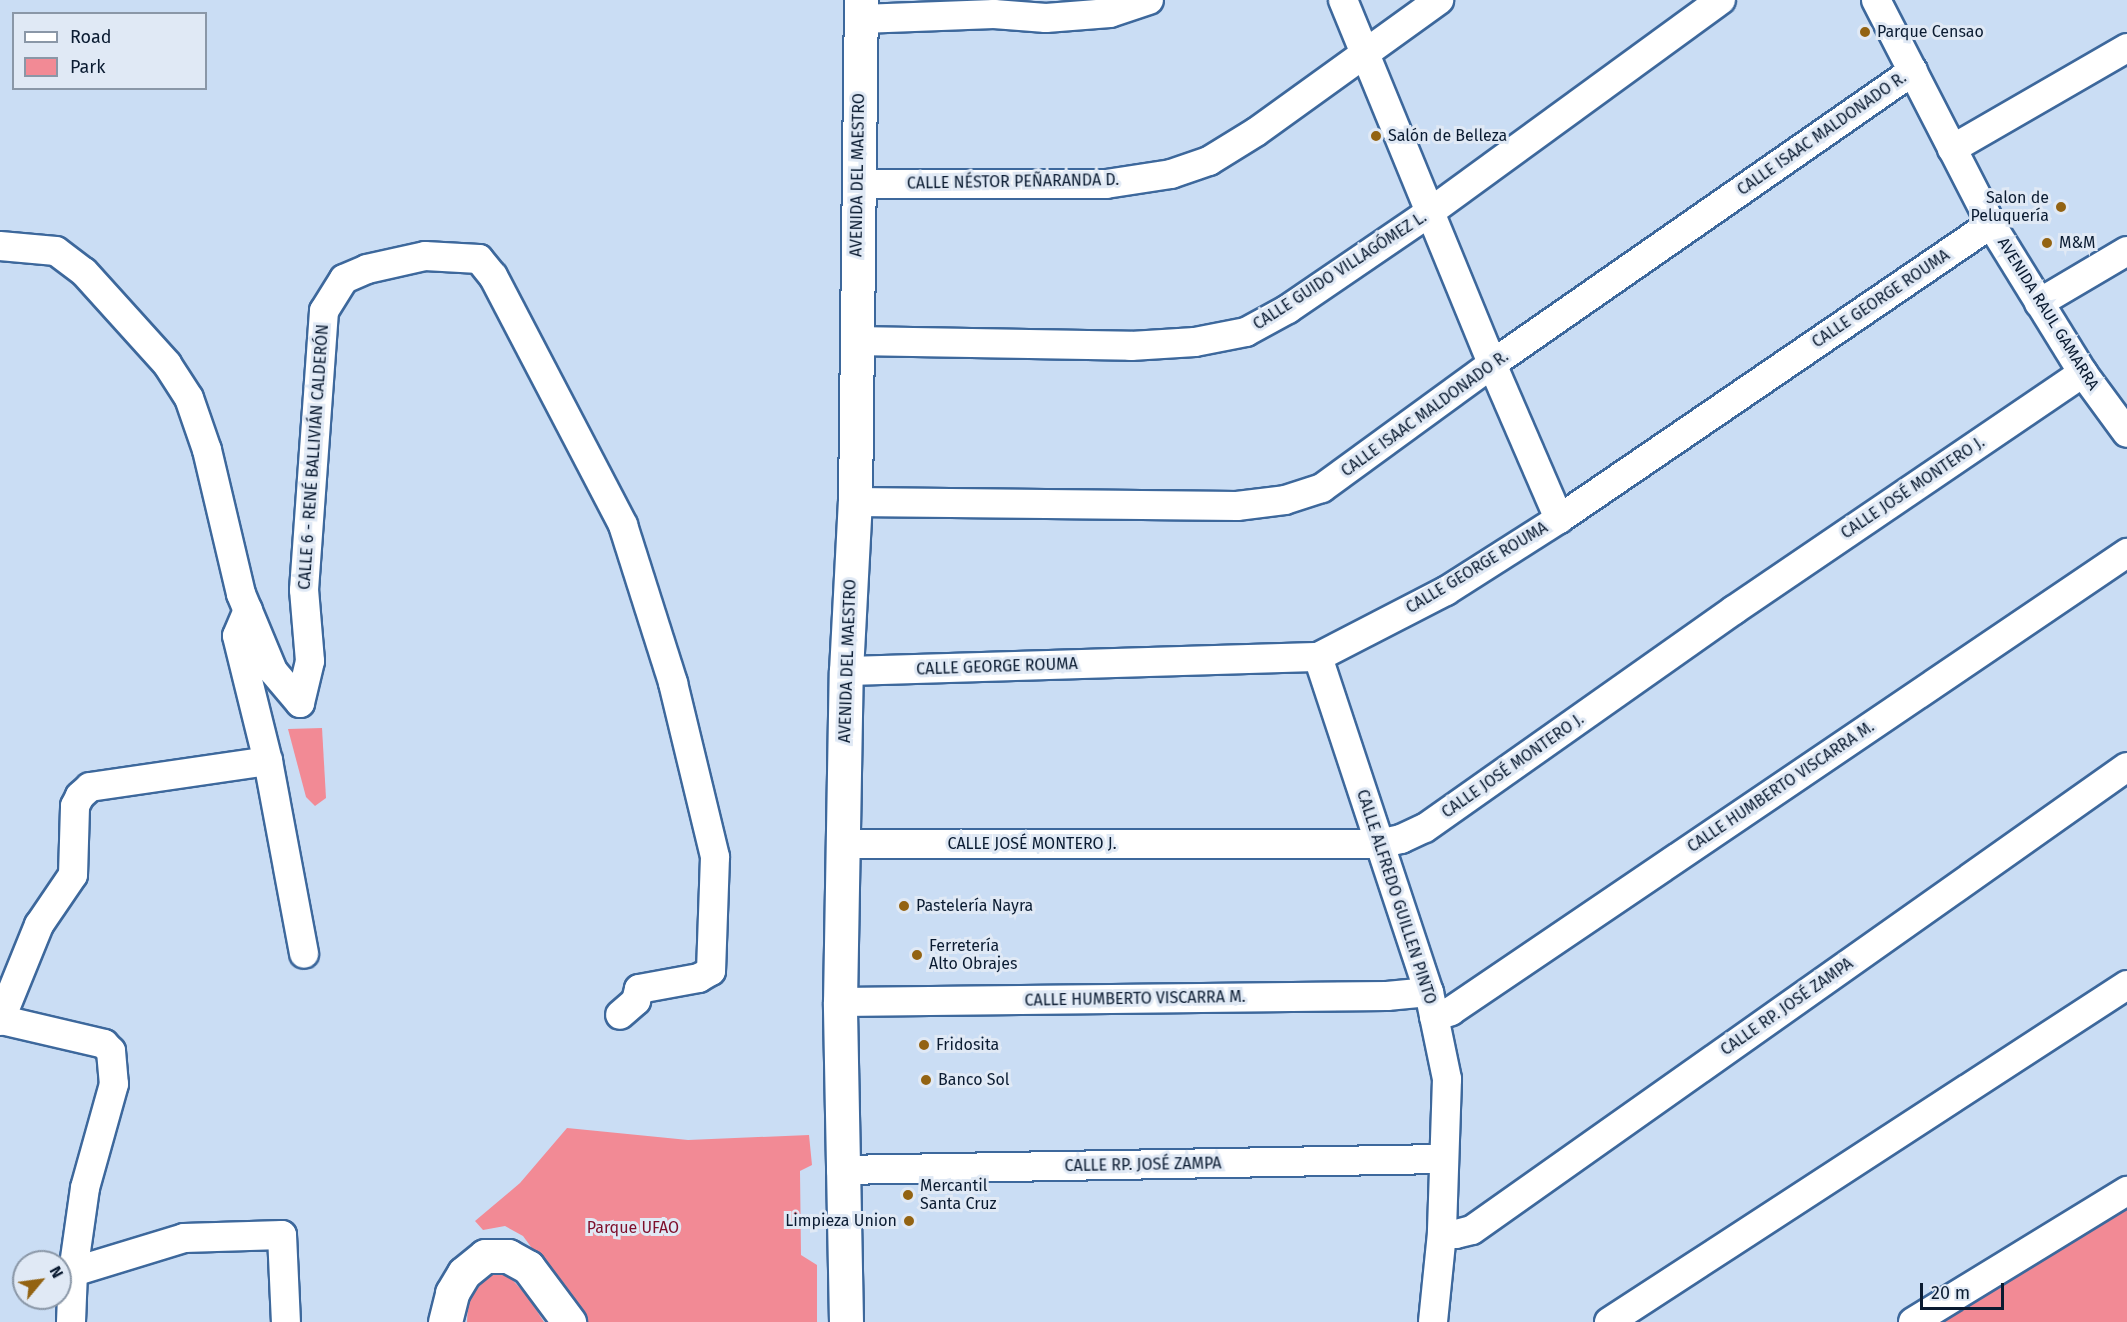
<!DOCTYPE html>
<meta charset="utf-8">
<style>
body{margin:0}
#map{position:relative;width:2127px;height:1322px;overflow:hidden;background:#caddf4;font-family:"Fira Sans",sans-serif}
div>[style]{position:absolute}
.green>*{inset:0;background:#f28a95}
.roads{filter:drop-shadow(2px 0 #3d689c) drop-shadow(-2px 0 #3d689c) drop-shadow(0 2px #3d689c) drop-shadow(0 -2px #3d689c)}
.street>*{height:28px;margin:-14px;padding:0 14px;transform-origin:14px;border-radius:14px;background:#fff}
.secondary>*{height:33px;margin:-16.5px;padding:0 16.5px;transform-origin:16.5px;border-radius:16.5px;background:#fff}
.dots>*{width:16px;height:16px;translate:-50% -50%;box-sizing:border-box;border:3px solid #e0e9f5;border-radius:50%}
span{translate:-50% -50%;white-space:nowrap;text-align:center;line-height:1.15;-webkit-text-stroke:6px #e0e9f5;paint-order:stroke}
.poi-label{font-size:16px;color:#0a1b31}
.left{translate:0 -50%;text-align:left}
.right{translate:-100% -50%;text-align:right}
.street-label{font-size:16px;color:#0a1b31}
.park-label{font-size:16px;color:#7e0e2b}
.legend{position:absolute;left:12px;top:12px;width:195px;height:78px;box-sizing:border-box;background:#e0e9f5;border:2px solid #8a97a7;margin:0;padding:8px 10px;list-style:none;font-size:18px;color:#0a1b31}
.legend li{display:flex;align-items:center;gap:12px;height:30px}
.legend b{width:30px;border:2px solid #8a97a7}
.north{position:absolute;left:12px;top:1250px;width:60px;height:60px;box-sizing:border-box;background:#e0e9f5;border:2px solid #8a97a7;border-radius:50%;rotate:61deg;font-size:16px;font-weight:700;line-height:24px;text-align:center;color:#0a1b31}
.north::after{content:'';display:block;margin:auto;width:21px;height:27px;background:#936312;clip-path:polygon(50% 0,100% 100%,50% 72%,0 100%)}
.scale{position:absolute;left:1920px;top:1283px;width:84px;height:27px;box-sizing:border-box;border:3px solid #0a1b31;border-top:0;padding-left:8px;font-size:18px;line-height:21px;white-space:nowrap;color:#0a1b31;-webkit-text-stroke:4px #e0e9f5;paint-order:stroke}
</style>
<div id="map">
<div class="green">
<i style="clip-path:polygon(322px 728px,326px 798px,315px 806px,306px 797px,288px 729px)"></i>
<i style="clip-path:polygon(567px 1128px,688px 1140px,809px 1135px,812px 1165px,800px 1171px,801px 1255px,817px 1265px,817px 1322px,586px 1322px,523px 1236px,505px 1226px,483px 1230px,475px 1221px,520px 1183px)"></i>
<i style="clip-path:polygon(2127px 1206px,2127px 1322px,1936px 1322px)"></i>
<i style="clip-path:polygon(496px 1273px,510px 1277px,528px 1297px,544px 1322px,467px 1322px,468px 1302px,482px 1279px)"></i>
</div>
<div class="roads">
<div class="street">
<i style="left:1343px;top:0;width:393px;rotate:67.7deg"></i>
<i style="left:1492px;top:364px;width:169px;rotate:66.6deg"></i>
<i style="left:1876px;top:0;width:252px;rotate:62.8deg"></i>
<i style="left:1991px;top:224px;width:175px;rotate:58.3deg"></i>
<i style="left:2083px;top:373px;width:74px;rotate:53.7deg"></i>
<i style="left:861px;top:19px;width:133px;rotate:-2.2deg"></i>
<i style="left:994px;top:14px;width:52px;rotate:4.4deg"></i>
<i style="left:1046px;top:18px;width:64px;rotate:-4.5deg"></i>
<i style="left:1110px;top:13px;width:41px;rotate:-18.4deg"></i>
<i style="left:1952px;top:149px;width:202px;rotate:-30deg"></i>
<i style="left:858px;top:184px;width:248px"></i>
<i style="left:1106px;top:184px;width:66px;rotate:-8.7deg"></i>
<i style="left:1171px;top:174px;width:40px;rotate:-18.9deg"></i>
<i style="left:1209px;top:161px;width:55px;rotate:-31.7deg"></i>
<i style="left:1256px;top:132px;width:226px;rotate:-35.8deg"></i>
<i style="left:0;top:246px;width:56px;rotate:5.1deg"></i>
<i style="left:56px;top:251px;width:35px;rotate:37deg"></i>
<i style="left:84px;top:272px;width:124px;rotate:47.9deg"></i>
<i style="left:167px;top:364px;width:40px;rotate:57.1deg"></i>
<i style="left:189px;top:398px;width:55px;rotate:70.9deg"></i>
<i style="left:207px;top:450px;width:148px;rotate:76.7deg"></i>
<i style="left:241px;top:594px;width:83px;rotate:67.4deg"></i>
<i style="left:273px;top:671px;width:42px;rotate:49.8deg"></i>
<i style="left:300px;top:703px;width:43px;rotate:-76.6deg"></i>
<i style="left:310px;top:661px;width:71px;rotate:-94.8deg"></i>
<i style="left:304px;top:590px;width:280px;rotate:-85.9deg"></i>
<i style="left:324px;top:311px;width:38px;rotate:-58deg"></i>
<i style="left:344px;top:279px;width:25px;rotate:-23deg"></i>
<i style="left:367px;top:269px;width:59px;rotate:-12.6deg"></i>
<i style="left:425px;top:256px;width:54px;rotate:3.2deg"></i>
<i style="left:479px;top:259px;width:22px;rotate:51deg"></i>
<i style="left:493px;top:276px;width:281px;rotate:62.4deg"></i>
<i style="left:623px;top:525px;width:166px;rotate:72.4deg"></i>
<i style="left:673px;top:683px;width:179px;rotate:76.4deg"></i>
<i style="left:715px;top:857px;width:114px;rotate:92deg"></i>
<i style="left:711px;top:971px;width:14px;rotate:150deg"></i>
<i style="left:699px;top:978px;width:61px;rotate:169.6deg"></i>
<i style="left:639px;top:989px;width:12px;rotate:104deg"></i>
<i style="left:636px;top:1001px;width:21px;rotate:139deg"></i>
<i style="left:2039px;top:303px;width:102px;rotate:-30.6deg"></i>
<i style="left:855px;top:341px;width:276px;rotate:1deg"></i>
<i style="left:1131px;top:346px;width:64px;rotate:-3.6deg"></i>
<i style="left:1195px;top:342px;width:52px;rotate:-11.1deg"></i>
<i style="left:1246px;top:332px;width:48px;rotate:-28.7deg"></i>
<i style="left:1288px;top:309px;width:172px;rotate:-34.3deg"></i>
<i style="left:1430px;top:212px;width:360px;rotate:-36.1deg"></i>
<i style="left:855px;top:502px;width:382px;rotate:0.6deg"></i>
<i style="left:1237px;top:506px;width:48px;rotate:-7.1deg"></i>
<i style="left:1285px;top:500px;width:39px;rotate:-18deg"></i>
<i style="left:1322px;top:488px;width:210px;rotate:-36.1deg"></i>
<i style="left:1492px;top:364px;width:513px;rotate:-34.84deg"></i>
<i style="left:248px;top:610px;width:28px;rotate:113deg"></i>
<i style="left:237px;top:636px;width:129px;rotate:76.1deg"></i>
<i style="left:268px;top:761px;width:196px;rotate:79.4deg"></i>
<i style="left:1318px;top:657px;width:353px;rotate:71.7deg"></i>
<i style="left:1429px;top:992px;width:89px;rotate:78.3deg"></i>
<i style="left:1447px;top:1079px;width:154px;rotate:91.9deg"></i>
<i style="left:1442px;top:1233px;width:89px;rotate:95.8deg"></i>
<i style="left:846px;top:671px;width:472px;rotate:-1.7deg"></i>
<i style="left:1318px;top:657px;width:144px;rotate:-27.3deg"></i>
<i style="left:1446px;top:591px;width:134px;rotate:-32.5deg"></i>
<i style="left:1559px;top:519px;width:523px;rotate:-34.33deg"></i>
<i style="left:844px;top:844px;width:535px"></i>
<i style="left:1379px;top:844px;width:23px;rotate:-13deg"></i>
<i style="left:1401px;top:839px;width:26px;rotate:-25deg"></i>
<i style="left:1425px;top:828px;width:378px;rotate:-35.2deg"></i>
<i style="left:1734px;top:610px;width:422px;rotate:-34.2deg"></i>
<i style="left:840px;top:1002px;width:547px;rotate:-0.63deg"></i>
<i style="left:1387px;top:996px;width:42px;rotate:-5.4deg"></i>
<i style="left:1434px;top:1017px;width:18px;rotate:-19deg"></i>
<i style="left:1451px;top:1011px;width:817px;rotate:-34.12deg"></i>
<i style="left:2px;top:1020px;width:105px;rotate:13.2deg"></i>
<i style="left:104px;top:1044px;width:10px;rotate:45deg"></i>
<i style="left:111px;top:1051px;width:33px;rotate:85deg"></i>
<i style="left:114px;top:1084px;width:108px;rotate:105.6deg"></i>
<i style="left:85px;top:1188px;width:85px;rotate:98.1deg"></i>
<i style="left:73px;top:1272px;width:50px;rotate:92.3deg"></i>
<i style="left:0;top:1021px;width:104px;rotate:-67.9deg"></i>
<i style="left:39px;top:925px;width:60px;rotate:-55.8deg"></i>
<i style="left:73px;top:875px;width:69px;rotate:-88.3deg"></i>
<i style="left:75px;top:806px;width:11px;rotate:-63deg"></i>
<i style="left:80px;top:796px;width:13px;rotate:-42deg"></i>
<i style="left:90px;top:787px;width:180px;rotate:-8.3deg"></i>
<i style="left:841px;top:1170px;width:603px;rotate:-1.05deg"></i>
<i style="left:1442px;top:1233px;width:14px;rotate:4deg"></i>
<i style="left:1456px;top:1234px;width:16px;rotate:-14deg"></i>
<i style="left:1472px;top:1230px;width:802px;rotate:-35.26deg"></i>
<i style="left:73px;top:1272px;width:116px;rotate:-17deg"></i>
<i style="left:184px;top:1238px;width:98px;rotate:-1.8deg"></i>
<i style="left:282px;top:1235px;width:87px;rotate:87.4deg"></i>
<i style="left:1609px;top:1322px;width:618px;rotate:-33.05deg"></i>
<i style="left:1913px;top:1322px;width:251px;rotate:-31.5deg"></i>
</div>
<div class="secondary">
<i style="left:445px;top:1322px;width:30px;rotate:-76deg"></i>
<i style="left:452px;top:1293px;width:23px;rotate:-59deg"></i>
<i style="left:464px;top:1273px;width:27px;rotate:-39deg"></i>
<i style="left:485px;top:1256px;width:23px"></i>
<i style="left:508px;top:1256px;width:23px;rotate:29deg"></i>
<i style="left:528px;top:1267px;width:69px;rotate:53.3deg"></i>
<i style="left:846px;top:1322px;width:320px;rotate:-91.1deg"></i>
<i style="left:840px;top:1002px;width:331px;rotate:-89deg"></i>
<i style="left:846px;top:671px;width:169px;rotate:-87deg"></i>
<i style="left:855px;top:502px;width:502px;rotate:-89.32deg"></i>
</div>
</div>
<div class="dots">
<i style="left:1865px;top:32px;background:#936312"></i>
<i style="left:1376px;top:136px;background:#936312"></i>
<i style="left:2061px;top:207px;background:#936312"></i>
<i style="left:2047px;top:243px;background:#936312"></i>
<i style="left:904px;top:906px;background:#936312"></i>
<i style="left:917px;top:955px;background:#936312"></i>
<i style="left:924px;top:1045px;background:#936312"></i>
<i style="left:926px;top:1080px;background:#936312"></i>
<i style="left:908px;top:1195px;background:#936312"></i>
<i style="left:909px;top:1221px;background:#936312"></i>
</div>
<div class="poi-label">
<span class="left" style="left:1877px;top:32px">Parque Censao</span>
<span class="left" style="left:1388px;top:136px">Salón de Belleza</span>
<span class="right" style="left:2049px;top:207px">Salon de<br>Peluquería</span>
<span class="left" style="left:2059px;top:243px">M&amp;M</span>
<span class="left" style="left:916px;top:906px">Pastelería Nayra</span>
<span class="left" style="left:929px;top:955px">Ferretería<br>Alto Obrajes</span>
<span class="left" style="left:936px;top:1045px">Fridosita</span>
<span class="left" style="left:938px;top:1080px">Banco Sol</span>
<span class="left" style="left:920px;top:1195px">Mercantil<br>Santa Cruz</span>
<span class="right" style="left:897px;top:1221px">Limpieza Union</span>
</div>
<div class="street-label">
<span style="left:1822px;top:134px;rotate:-35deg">CALLE ISAAC MALDONADO R.</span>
<span style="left:858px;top:175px;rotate:-89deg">AVENIDA DEL MAESTRO</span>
<span style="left:1013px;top:182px;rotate:-1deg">CALLE NÉSTOR PEÑARANDA D.</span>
<span style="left:1340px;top:271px;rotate:-33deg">CALLE GUIDO VILLAGÓMEZ L.</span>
<span style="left:1881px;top:299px;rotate:-34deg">CALLE GEORGE ROUMA</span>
<span style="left:2048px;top:314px;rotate:58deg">AVENIDA RAUL GAMARRA</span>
<span style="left:1425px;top:414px;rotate:-36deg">CALLE ISAAC MALDONADO R.</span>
<span style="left:314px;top:457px;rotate:-86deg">CALLE 6 - RENÉ BALLIVIÁN CALDERÓN</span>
<span style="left:1913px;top:488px;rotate:-34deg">CALLE JOSÉ MONTERO J.</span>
<span style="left:1477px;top:568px;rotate:-31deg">CALLE GEORGE ROUMA</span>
<span style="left:848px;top:661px;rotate:-88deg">AVENIDA DEL MAESTRO</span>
<span style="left:997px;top:667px;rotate:-2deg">CALLE GEORGE ROUMA</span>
<span style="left:1513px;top:766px;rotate:-35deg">CALLE JOSÉ MONTERO J.</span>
<span style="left:1781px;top:787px;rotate:-34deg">CALLE HUMBERTO VISCARRA M.</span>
<span style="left:1032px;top:844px">CALLE JOSÉ MONTERO J.</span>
<span style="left:1396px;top:897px;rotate:72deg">CALLE ALFREDO GUILLEN PINTO</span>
<span style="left:1135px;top:999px;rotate:-1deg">CALLE HUMBERTO VISCARRA M.</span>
<span style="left:1787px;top:1007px;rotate:-35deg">CALLE RP. JOSÉ ZAMPA</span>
<span style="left:1143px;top:1165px;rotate:-1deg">CALLE RP. JOSÉ ZAMPA</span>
</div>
<div class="park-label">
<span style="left:633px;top:1228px">Parque UFAO</span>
</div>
<ul class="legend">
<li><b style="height:8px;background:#fff"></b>Road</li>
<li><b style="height:16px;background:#f28a95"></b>Park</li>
</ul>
<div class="north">N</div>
<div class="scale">20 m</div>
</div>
